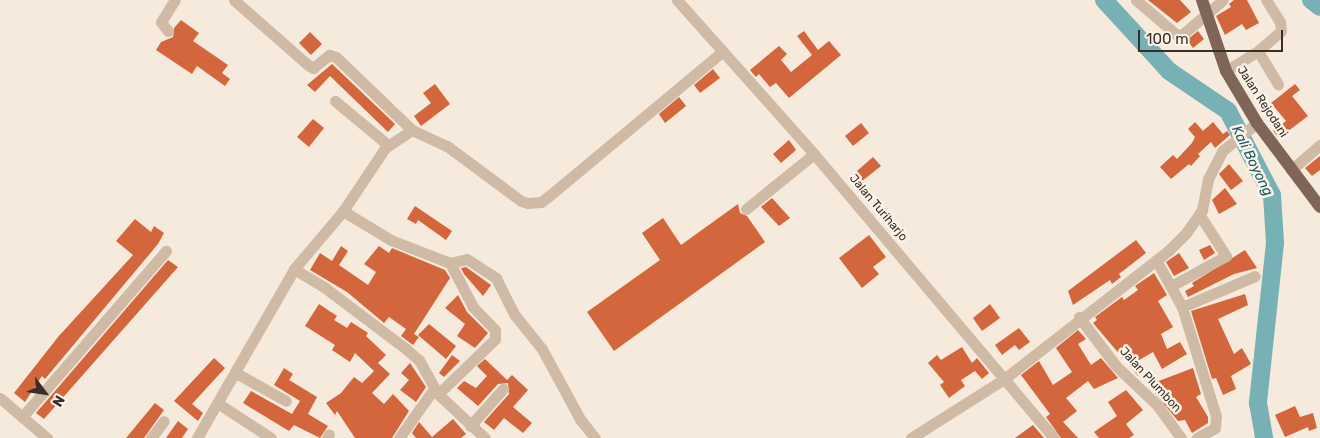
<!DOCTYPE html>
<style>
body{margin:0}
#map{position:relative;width:1320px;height:438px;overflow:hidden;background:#f5eadc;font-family:Rubik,sans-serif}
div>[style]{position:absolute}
.river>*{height:18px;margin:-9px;padding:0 9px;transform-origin:9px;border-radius:9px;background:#77b1b5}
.building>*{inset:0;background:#d3663c}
.minor>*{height:11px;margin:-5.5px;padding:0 5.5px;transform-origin:5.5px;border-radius:5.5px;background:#cfbaa6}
.major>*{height:12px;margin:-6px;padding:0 6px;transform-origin:6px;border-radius:6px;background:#7e6557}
span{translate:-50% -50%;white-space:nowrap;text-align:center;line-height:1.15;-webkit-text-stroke:5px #fcf4e9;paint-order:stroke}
.street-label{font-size:12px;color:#3a2e28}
.water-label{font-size:14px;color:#185961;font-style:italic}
.north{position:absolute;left:20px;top:368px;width:50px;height:50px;-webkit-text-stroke:4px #fcf4e9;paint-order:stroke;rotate:121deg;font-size:14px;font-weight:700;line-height:20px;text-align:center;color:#3a2e28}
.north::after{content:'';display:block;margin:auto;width:18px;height:22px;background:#3a2e28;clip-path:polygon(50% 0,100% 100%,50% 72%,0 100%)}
.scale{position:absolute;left:1138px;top:30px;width:145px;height:22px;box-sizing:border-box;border:2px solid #3a2e28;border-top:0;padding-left:6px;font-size:15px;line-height:18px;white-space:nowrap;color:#3a2e28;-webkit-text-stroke:4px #fcf4e9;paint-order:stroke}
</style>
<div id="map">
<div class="river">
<i style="left:1104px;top:0;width:96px;rotate:47.5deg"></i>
<i style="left:1169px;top:71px;width:71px;rotate:34.1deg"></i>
<i style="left:1228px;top:111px;width:95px;rotate:62.4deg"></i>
<i style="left:1272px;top:195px;width:48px;rotate:86.4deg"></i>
<i style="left:1275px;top:243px;width:161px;rotate:96.1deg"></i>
<i style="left:1258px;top:403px;width:36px;rotate:80deg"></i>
<i style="left:1311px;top:0;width:11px;rotate:38deg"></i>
</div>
<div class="building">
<i style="clip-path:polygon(1148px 0,1180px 0,1191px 12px,1177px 23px)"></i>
<i style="clip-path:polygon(1234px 0,1247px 0,1259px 23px,1246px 30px,1242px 24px,1225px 35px,1216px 16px,1231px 7px,1229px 4px)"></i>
<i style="clip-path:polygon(181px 20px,199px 33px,193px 41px,228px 65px,222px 73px,230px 79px,225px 86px,197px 66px,192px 74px,156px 50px,161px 42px,173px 37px,174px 28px)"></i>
<i style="clip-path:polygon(804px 31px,818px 50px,829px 41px,841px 55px,789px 98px,776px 83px,770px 87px,759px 74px,756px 77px,750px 70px,779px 46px,787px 54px,781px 60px,791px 72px,812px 55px,797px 36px)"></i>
<i style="clip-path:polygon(1198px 31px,1204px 39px,1193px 48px,1187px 40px)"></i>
<i style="clip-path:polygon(310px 32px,322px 44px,311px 55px,299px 43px)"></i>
<i style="clip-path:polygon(332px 64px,395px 124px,388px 132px,330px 76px,315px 92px,307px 85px)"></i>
<i style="clip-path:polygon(713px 69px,720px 78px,700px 93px,694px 85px)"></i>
<i style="clip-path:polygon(435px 84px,450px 104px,421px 126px,414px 116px,431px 103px,423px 93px)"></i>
<i style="clip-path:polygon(1295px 84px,1300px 90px,1292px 96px,1308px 116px,1279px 138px,1273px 131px,1286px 121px,1271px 103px)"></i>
<i style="clip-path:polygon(679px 97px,686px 106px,665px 123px,659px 114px)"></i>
<i style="clip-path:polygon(313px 119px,324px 128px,309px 147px,297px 137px)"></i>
<i style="clip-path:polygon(1195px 122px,1203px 131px,1213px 122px,1223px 134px,1227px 131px,1230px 135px,1215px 148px,1211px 142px,1198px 154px,1200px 156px,1191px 166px,1189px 164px,1171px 179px,1160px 167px,1173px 155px,1177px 159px,1192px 143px,1195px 137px,1188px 129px)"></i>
<i style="clip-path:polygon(861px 123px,869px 133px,853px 146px,845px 136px)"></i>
<i style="clip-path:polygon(789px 140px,796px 150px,781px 163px,773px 154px)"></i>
<i style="clip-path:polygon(1320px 156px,1320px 170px,1312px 176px,1305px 168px)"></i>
<i style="clip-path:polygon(873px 157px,881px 166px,857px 185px,850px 177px)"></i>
<i style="clip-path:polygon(1229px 164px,1243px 181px,1231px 190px,1219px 174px)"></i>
<i style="clip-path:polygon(1225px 188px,1237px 204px,1219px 214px,1212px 200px)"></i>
<i style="clip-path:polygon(772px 198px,790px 218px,779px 226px,761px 207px)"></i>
<i style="clip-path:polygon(738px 204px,740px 213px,747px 216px,765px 242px,614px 351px,587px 312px,660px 260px,642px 233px,663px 218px,681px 245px)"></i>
<i style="clip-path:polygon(415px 206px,452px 231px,446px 240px,418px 220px,416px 224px,407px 219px)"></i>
<i style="clip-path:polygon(135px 219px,151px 232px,154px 226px,164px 233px,158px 244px,45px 379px,42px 376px,25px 402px,14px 393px,58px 337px,133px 255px,116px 241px)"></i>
<i style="clip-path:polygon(869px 235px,886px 257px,873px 267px,879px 274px,862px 288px,839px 258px)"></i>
<i style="clip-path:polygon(1136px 240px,1146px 253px,1119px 274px,1121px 277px,1112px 284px,1110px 280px,1073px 305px,1068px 291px)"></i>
<i style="clip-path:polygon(1210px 245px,1215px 253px,1204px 260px,1199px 250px)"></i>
<i style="clip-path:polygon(341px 246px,348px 251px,339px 265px,368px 285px,376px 272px,364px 264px,379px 246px,389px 253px,392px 248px,445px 270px,450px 278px,414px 334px,419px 337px,413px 345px,401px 336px,406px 329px,389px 317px,384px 323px,347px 292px,310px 270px,320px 253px,332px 261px)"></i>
<i style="clip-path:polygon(1245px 250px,1257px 268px,1234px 274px,1188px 297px,1185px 291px,1194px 286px,1192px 283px)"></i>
<i style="clip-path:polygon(1179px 253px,1189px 268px,1174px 276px,1166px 262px)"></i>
<i style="clip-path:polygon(168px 260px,178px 267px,44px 419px,36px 413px)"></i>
<i style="clip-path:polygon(466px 267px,491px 285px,483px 296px,464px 274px,461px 268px)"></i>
<i style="clip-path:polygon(1154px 273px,1167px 295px,1158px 301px,1173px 327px,1161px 334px,1167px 349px,1180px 342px,1187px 354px,1162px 369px,1153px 352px,1136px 362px,1142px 373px,1138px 376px,1093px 323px,1097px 320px,1095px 317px,1122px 297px,1124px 300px,1138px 290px,1135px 286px)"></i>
<i style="clip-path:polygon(1245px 294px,1248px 305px,1218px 319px,1234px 354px,1242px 348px,1251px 364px,1231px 376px,1236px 389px,1223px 395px,1216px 378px,1212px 379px,1191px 311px)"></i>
<i style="clip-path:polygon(458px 295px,467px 312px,488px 333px,475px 348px,457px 336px,465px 324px,445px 308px)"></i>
<i style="clip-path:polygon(319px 304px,337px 316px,334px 320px,347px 328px,351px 322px,368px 333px,366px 336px,386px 355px,378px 363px,390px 374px,372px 393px,384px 404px,393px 394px,409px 411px,392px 438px,355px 438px,337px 411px,335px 415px,326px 403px,341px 393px,354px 377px,362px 383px,374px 371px,355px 353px,350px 362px,332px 350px,335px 345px,305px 326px)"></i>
<i style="clip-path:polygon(990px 304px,1000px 318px,982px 331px,973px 318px)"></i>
<i style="clip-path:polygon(429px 324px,456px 346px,446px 359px,418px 335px)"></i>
<i style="clip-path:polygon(1019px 328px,1030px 342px,1019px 350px,1015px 345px,1002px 355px,995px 345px)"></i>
<i style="clip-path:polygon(1078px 330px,1086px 339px,1078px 344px,1091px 365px,1101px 358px,1118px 378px,1094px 389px,1088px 381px,1066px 398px,1077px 411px,1063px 422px,1078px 438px,1061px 438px,1046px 417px,1050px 414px,1021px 375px,1039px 361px,1053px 385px,1072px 372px,1056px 348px)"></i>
<i style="clip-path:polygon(962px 347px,972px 363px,977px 358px,989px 373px,982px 379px,975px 371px,961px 380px,965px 386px,949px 398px,940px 385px,944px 382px,928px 363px,937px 355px,941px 360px)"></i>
<i style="clip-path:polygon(452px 355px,460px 361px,444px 377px,439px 373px)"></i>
<i style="clip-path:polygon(214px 358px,225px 368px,192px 404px,203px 413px,198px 421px,174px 401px)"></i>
<i style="clip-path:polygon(485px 359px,507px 380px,512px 375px,528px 390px,513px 407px,532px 423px,523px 433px,504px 418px,494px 430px,484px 422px,509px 394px,508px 383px,498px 384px,478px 406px,457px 388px,464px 381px,476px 388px,487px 376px,477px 366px)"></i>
<i style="clip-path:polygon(410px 363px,426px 387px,416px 402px,400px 390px,409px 380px,401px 373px)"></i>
<i style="clip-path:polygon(284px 368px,293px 374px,289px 380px,317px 397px,308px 414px,328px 426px,320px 438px,294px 425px,289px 431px,243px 403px,251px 391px,292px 414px,300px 401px,274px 385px)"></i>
<i style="clip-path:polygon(1193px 368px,1201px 394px,1196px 397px,1208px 417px,1208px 423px,1192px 433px,1185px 420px,1178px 421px,1148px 385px)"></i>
<i style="clip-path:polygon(1126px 390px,1143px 410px,1126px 424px,1134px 435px,1129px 438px,1099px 438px,1094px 432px,1117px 416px,1108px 402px)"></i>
<i style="clip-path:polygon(155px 403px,164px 410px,144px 438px,126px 438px)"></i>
<i style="clip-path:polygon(1295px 406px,1300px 417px,1313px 413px,1317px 428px,1309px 431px,1308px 427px,1285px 437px,1275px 415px)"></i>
<i style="clip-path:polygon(453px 419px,466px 434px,461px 438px,416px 438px,412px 433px,419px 422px,432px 437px)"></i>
<i style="clip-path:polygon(178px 421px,188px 429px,182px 438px,166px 438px)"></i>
<i style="clip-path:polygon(1033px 425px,1044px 438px,1015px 438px)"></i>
</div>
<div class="minor">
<i style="left:234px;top:0;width:98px;rotate:41.3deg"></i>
<i style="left:308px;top:65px;width:6px;rotate:31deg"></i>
<i style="left:313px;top:68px;width:21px;rotate:-39deg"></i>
<i style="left:329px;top:55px;width:7px;rotate:16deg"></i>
<i style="left:336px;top:57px;width:105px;rotate:43.8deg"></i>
<i style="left:412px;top:130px;width:38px;rotate:25deg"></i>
<i style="left:447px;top:146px;width:92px;rotate:36.6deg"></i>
<i style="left:521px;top:201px;width:7px;rotate:16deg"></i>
<i style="left:528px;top:203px;width:13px;rotate:-4deg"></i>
<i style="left:541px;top:202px;width:10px;rotate:-37deg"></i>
<i style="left:549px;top:196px;width:225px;rotate:-39.8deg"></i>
<i style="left:677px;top:0;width:206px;rotate:48.3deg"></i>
<i style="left:814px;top:154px;width:372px;rotate:49.8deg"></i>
<i style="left:1136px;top:0;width:54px;rotate:40.5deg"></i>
<i style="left:1177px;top:35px;width:6px;rotate:-9deg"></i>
<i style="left:1183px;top:34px;width:52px;rotate:-40.4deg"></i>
<i style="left:168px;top:31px;width:11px;rotate:-128deg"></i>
<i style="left:161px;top:22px;width:26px;rotate:-58deg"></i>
<i style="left:1258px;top:51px;width:39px;rotate:59deg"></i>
<i style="left:1226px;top:71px;width:38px;rotate:-32deg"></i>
<i style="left:1258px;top:51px;width:30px;rotate:-41deg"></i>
<i style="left:1281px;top:31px;width:9px;rotate:-96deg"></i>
<i style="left:1280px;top:22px;width:26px;rotate:-122deg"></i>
<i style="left:335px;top:101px;width:69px;rotate:39.7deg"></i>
<i style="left:1291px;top:170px;width:38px;rotate:-41deg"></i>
<i style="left:746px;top:209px;width:87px;rotate:-39deg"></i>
<i style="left:343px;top:211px;width:56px;rotate:31.1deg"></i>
<i style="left:391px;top:240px;width:63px;rotate:21.3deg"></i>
<i style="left:450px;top:263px;width:50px;rotate:62.4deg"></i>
<i style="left:473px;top:307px;width:32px;rotate:46deg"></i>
<i style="left:495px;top:330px;width:9px;rotate:90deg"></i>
<i style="left:495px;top:339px;width:79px;rotate:136deg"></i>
<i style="left:1156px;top:260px;width:54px;rotate:61deg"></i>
<i style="left:1182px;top:307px;width:114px;rotate:72.7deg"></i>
<i style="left:1216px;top:416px;width:12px;rotate:95deg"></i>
<i style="left:1215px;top:428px;width:21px;rotate:151deg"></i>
<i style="left:450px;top:263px;width:17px;rotate:-13deg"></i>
<i style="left:467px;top:259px;width:35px;rotate:33deg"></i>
<i style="left:496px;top:278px;width:40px;rotate:63.4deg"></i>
<i style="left:514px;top:314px;width:45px;rotate:51.3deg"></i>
<i style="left:542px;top:349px;width:80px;rotate:61.5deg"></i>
<i style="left:580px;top:419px;width:24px;rotate:52deg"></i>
<i style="left:294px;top:269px;width:35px;rotate:31deg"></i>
<i style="left:324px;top:287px;width:101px;rotate:37deg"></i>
<i style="left:405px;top:348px;width:18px;rotate:41deg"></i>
<i style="left:419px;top:360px;width:39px;rotate:61deg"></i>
<i style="left:438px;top:394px;width:64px;rotate:43.1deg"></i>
<i style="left:1173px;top:285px;width:60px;rotate:-28.7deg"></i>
<i style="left:1226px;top:256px;width:50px;rotate:-122.7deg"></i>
<i style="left:1182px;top:307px;width:79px;rotate:-23deg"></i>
<i style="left:1079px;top:317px;width:61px;rotate:52.9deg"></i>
<i style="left:1116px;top:366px;width:57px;rotate:43.6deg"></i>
<i style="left:1157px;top:405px;width:41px;rotate:54deg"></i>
<i style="left:236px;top:373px;width:57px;rotate:29.2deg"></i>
<i style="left:0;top:398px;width:62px;rotate:40.4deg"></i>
<i style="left:219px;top:404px;width:62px;rotate:33.2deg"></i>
<i style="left:22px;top:417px;width:220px;rotate:-49.1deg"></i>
<i style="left:470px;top:426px;width:50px;rotate:-48.3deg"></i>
<i style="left:151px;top:438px;width:21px;rotate:-53deg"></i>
<i style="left:197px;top:438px;width:195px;rotate:-60.1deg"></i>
<i style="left:294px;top:269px;width:76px;rotate:-49.8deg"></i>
<i style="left:343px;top:211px;width:76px;rotate:-56.3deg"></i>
<i style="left:385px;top:148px;width:32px;rotate:-34deg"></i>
<i style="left:327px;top:438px;width:4px;rotate:-63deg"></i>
<i style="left:399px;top:438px;width:59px;rotate:-54.7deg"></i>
<i style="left:911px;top:438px;width:110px;rotate:-32.4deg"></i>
<i style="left:1004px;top:379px;width:209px;rotate:-38deg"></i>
<i style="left:1169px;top:250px;width:24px;rotate:-45deg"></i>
<i style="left:1186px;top:233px;width:28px;rotate:-55deg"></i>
<i style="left:1202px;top:210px;width:32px;rotate:-79deg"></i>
<i style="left:1208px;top:179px;width:31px;rotate:-63deg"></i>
<i style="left:1222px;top:151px;width:45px;rotate:-38.7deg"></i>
</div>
<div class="major">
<i style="left:1202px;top:0;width:75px;rotate:71.3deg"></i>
<i style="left:1226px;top:71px;width:61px;rotate:59.2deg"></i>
<i style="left:1257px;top:123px;width:105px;rotate:53.1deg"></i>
</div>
<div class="street-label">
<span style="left:1262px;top:102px;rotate:57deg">Jalan Rejodani</span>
<span style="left:878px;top:208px;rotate:50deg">Jalan Turiharjo</span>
<span style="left:1150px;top:380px;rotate:47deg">Jalan Plumbon</span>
</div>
<div class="water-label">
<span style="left:1252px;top:161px;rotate:64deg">Kali Boyong</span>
</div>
<div class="north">N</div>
<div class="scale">100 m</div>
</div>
